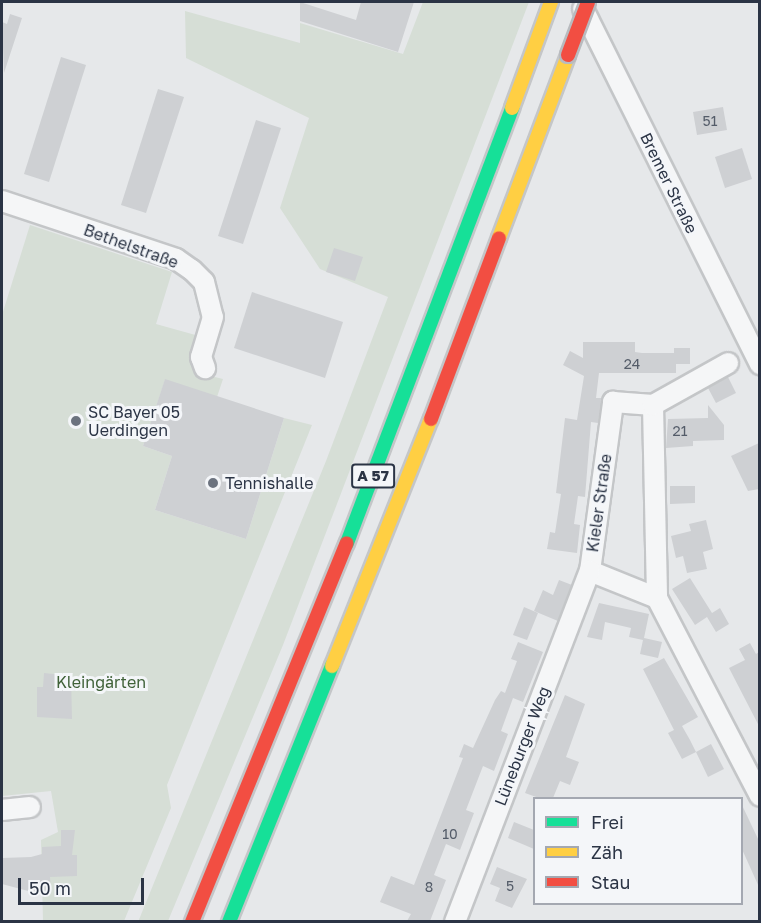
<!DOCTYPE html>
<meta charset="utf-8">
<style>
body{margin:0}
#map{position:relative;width:761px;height:923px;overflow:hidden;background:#e6e8ea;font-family:"Golos Text",sans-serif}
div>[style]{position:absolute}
.green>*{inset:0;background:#d6ded6}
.building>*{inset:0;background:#ced0d3}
.roads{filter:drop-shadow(2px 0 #c4c6c8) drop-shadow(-2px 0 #c4c6c8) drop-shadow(0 2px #c4c6c8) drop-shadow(0 -2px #c4c6c8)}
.street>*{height:20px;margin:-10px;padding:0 10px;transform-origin:10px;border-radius:10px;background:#f5f6f7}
.fast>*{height:14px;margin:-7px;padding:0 7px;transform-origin:7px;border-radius:7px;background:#16e098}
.slow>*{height:14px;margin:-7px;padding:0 7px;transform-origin:7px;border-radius:7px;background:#ffcf43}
.jam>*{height:14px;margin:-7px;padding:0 7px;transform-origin:7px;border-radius:7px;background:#f24e42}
.bridges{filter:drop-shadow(2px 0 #b8bbbf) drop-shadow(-2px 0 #b8bbbf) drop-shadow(0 2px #b8bbbf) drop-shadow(0 -2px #b8bbbf)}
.jam-bridge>*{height:14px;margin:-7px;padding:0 7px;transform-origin:7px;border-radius:7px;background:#f24e42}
.dots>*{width:16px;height:16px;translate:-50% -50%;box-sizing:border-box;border:3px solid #f4f6f9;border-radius:50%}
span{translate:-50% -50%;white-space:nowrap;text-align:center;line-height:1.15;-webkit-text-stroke:6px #f4f6f9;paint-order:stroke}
.number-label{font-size:14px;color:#545c69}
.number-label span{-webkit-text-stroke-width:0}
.shield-label span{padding:2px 4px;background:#f4f6f9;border:2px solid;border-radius:4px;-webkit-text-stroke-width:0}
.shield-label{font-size:15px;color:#2b3445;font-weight:700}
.street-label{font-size:16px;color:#2b3445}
.poi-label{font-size:16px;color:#2b3445}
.left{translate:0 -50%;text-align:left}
.park-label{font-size:16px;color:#3f6138}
.frame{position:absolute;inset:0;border:3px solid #2b3445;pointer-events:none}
.legend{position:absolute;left:533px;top:797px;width:210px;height:108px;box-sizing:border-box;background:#f4f6f9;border:2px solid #a4a8b1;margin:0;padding:8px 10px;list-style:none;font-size:18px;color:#2b3445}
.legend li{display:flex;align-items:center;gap:12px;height:30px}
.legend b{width:30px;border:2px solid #a4a8b1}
.scale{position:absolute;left:18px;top:878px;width:126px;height:27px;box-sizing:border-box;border:3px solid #2b3445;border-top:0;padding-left:8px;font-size:18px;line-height:21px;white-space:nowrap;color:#2b3445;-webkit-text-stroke:4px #f4f6f9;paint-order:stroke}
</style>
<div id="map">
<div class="green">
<i style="clip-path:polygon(423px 2px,529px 2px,283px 645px,168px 921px,138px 922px,326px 461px,388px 297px,320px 269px,280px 208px,309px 118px,186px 58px,185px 11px,300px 43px,300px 23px,403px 54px)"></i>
<i style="clip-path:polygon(30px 225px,172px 272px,156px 324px,199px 336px,211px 376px,223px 379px,217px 397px,165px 380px,143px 446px,172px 456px,155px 510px,246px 539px,284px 418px,312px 425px,167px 785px,171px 808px,124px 921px,43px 921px,41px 840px,58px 832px,51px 791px,2px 796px,2px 315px)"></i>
</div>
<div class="building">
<i style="clip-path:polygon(300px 2px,356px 20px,361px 2px,414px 2px,398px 52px,300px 21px)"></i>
<i style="clip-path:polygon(10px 14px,22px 18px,4px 73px,2px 22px,7px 24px)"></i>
<i style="clip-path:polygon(61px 57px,86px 65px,49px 182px,24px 174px)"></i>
<i style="clip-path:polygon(158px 89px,184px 97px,146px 213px,121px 205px)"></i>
<i style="clip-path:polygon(723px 107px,727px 130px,697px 135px,693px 112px)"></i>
<i style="clip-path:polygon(256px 120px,281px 128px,243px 244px,218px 236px)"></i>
<i style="clip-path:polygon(742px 148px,752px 179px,725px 188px,715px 157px)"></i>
<i style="clip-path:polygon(334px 248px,363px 257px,355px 281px,326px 272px)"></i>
<i style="clip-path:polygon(252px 292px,343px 322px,325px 378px,234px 348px)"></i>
<i style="clip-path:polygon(583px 342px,635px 342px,635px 352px,642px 353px,674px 353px,674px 348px,690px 348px,690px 364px,676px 364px,676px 373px,599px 373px,596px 398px,602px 398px,598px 423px,591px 422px,585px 497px,578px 496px,574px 524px,580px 525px,577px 553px,547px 549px,550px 532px,555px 533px,561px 494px,556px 493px,565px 418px,577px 420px,584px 376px,563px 365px,570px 351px,583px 358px)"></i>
<i style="clip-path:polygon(728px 377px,736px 393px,716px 403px,708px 388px)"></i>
<i style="clip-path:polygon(165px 379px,284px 418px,246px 539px,155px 510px,172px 456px,143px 446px)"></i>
<i style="clip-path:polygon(708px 405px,724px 425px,724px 440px,693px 441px,693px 446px,666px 448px,668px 419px,708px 418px)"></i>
<i style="clip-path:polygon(759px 443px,759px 489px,748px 491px,731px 456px)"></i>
<i style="clip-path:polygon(670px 486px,695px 486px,695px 503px,670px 504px)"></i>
<i style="clip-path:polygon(706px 520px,713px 549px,703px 552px,707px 569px,687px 573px,683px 556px,676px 558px,671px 536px,691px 531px,689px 524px)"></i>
<i style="clip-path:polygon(690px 578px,712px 613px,720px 608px,729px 624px,716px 632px,707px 617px,695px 625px,672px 589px)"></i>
<i style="clip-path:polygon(559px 580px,572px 585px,558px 621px,534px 611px,543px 590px,553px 595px)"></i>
<i style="clip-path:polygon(599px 603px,649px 614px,644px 638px,662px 642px,658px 658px,640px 654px,643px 640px,629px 637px,631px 628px,605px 622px,602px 640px,587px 637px)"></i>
<i style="clip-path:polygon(524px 607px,538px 613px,527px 640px,513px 635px)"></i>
<i style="clip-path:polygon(518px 642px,543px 652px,523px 702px,513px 698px,501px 731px,508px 734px,494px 771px,483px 766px,466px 810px,474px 813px,460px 850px,446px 844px,434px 875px,446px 880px,430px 921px,407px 921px,411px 914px,380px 902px,391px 876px,414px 885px,463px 758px,459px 757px,464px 744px,473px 748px,495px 700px,501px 691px,505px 693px,517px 661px,511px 659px)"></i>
<i style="clip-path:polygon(750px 643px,756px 654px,759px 652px,759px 726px,729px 668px,745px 660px,739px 649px)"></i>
<i style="clip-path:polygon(664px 658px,698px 717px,682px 726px,690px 740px,696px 752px,711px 744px,724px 769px,708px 777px,696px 752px,682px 759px,668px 733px,674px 730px,643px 669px)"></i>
<i style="clip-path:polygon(44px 673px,71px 676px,72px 719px,37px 717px,37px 687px,43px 687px)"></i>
<i style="clip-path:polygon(565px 695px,585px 704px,566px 757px,579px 762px,570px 785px,560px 781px,553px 798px,539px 798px,525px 793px)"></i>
<i style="clip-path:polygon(741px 803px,759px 841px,759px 887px,741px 847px)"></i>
<i style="clip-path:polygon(514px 822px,534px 830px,534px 849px,508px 838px)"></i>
<i style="clip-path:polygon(61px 830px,75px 830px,72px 855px,77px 855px,77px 876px,50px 877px,51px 891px,32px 892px,2px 884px,2px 858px,31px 857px,42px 854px,42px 847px,61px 846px)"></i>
<i style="clip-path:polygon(497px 867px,527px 879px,512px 908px,495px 901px,500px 888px,490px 884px)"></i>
</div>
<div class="roads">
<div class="street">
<i style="left:583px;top:9px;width:397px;rotate:63.5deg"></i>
<i style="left:2px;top:201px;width:183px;rotate:18.4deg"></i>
<i style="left:176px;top:259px;width:19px;rotate:35deg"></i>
<i style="left:192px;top:270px;width:17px;rotate:45deg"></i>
<i style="left:204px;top:282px;width:36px;rotate:76deg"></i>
<i style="left:213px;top:317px;width:42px;rotate:106.7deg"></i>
<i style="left:201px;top:357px;width:12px;rotate:70deg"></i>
<i style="left:653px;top:405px;width:193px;rotate:88.8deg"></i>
<i style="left:657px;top:598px;width:223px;rotate:62.5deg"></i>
<i style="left:657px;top:598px;width:72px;rotate:-158.1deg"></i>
<i style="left:590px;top:571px;width:171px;rotate:-82.2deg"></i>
<i style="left:613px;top:402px;width:40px;rotate:4.3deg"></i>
<i style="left:653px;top:405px;width:86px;rotate:-29.2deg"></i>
<i style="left:2px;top:810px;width:28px;rotate:-6deg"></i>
<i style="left:455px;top:922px;width:376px;rotate:-69deg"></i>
</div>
<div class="fast">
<i style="left:347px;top:543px;width:465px;rotate:-69.2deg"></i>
<i style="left:229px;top:922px;width:276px;rotate:-68.1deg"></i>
</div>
<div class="slow">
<i style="left:512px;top:108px;width:113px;rotate:-69.8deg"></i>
<i style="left:499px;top:238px;width:196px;rotate:-69.3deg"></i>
<i style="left:332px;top:666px;width:266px;rotate:-68.2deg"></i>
</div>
<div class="jam">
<i style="left:431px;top:419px;width:193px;rotate:-69.4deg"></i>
<i style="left:192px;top:922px;width:409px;rotate:-67.8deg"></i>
</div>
</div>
<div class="bridges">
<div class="jam-bridge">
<i style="left:568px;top:55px;width:57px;rotate:-69.3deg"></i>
</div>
</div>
<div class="dots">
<i style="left:76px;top:421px;background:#6c737f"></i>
<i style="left:213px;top:483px;background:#6c737f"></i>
</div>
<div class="number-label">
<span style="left:710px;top:121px">51</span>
<span style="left:632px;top:364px">24</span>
<span style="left:680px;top:431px">21</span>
<span style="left:450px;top:834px">10</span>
<span style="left:510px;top:886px">5</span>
<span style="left:429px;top:887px">8</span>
</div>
<div class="shield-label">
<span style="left:373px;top:476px">A 57</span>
</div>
<div class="street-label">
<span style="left:669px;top:183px;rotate:64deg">Bremer Straße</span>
<span style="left:131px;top:246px;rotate:20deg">Bethelstraße</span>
<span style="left:599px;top:503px;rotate:-82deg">Kieler Straße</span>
<span style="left:522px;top:746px;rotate:-69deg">Lüneburger Weg</span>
</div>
<div class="poi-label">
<span class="left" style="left:88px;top:421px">SC Bayer 05<br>Uerdingen</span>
<span class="left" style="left:225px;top:483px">Tennishalle</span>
</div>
<div class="park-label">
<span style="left:101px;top:682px">Kleingärten</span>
</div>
<div class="frame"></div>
<ul class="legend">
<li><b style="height:8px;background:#16e098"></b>Frei</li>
<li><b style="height:8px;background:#ffcf43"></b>Zäh</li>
<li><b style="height:8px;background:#f24e42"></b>Stau</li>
</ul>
<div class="scale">50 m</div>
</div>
